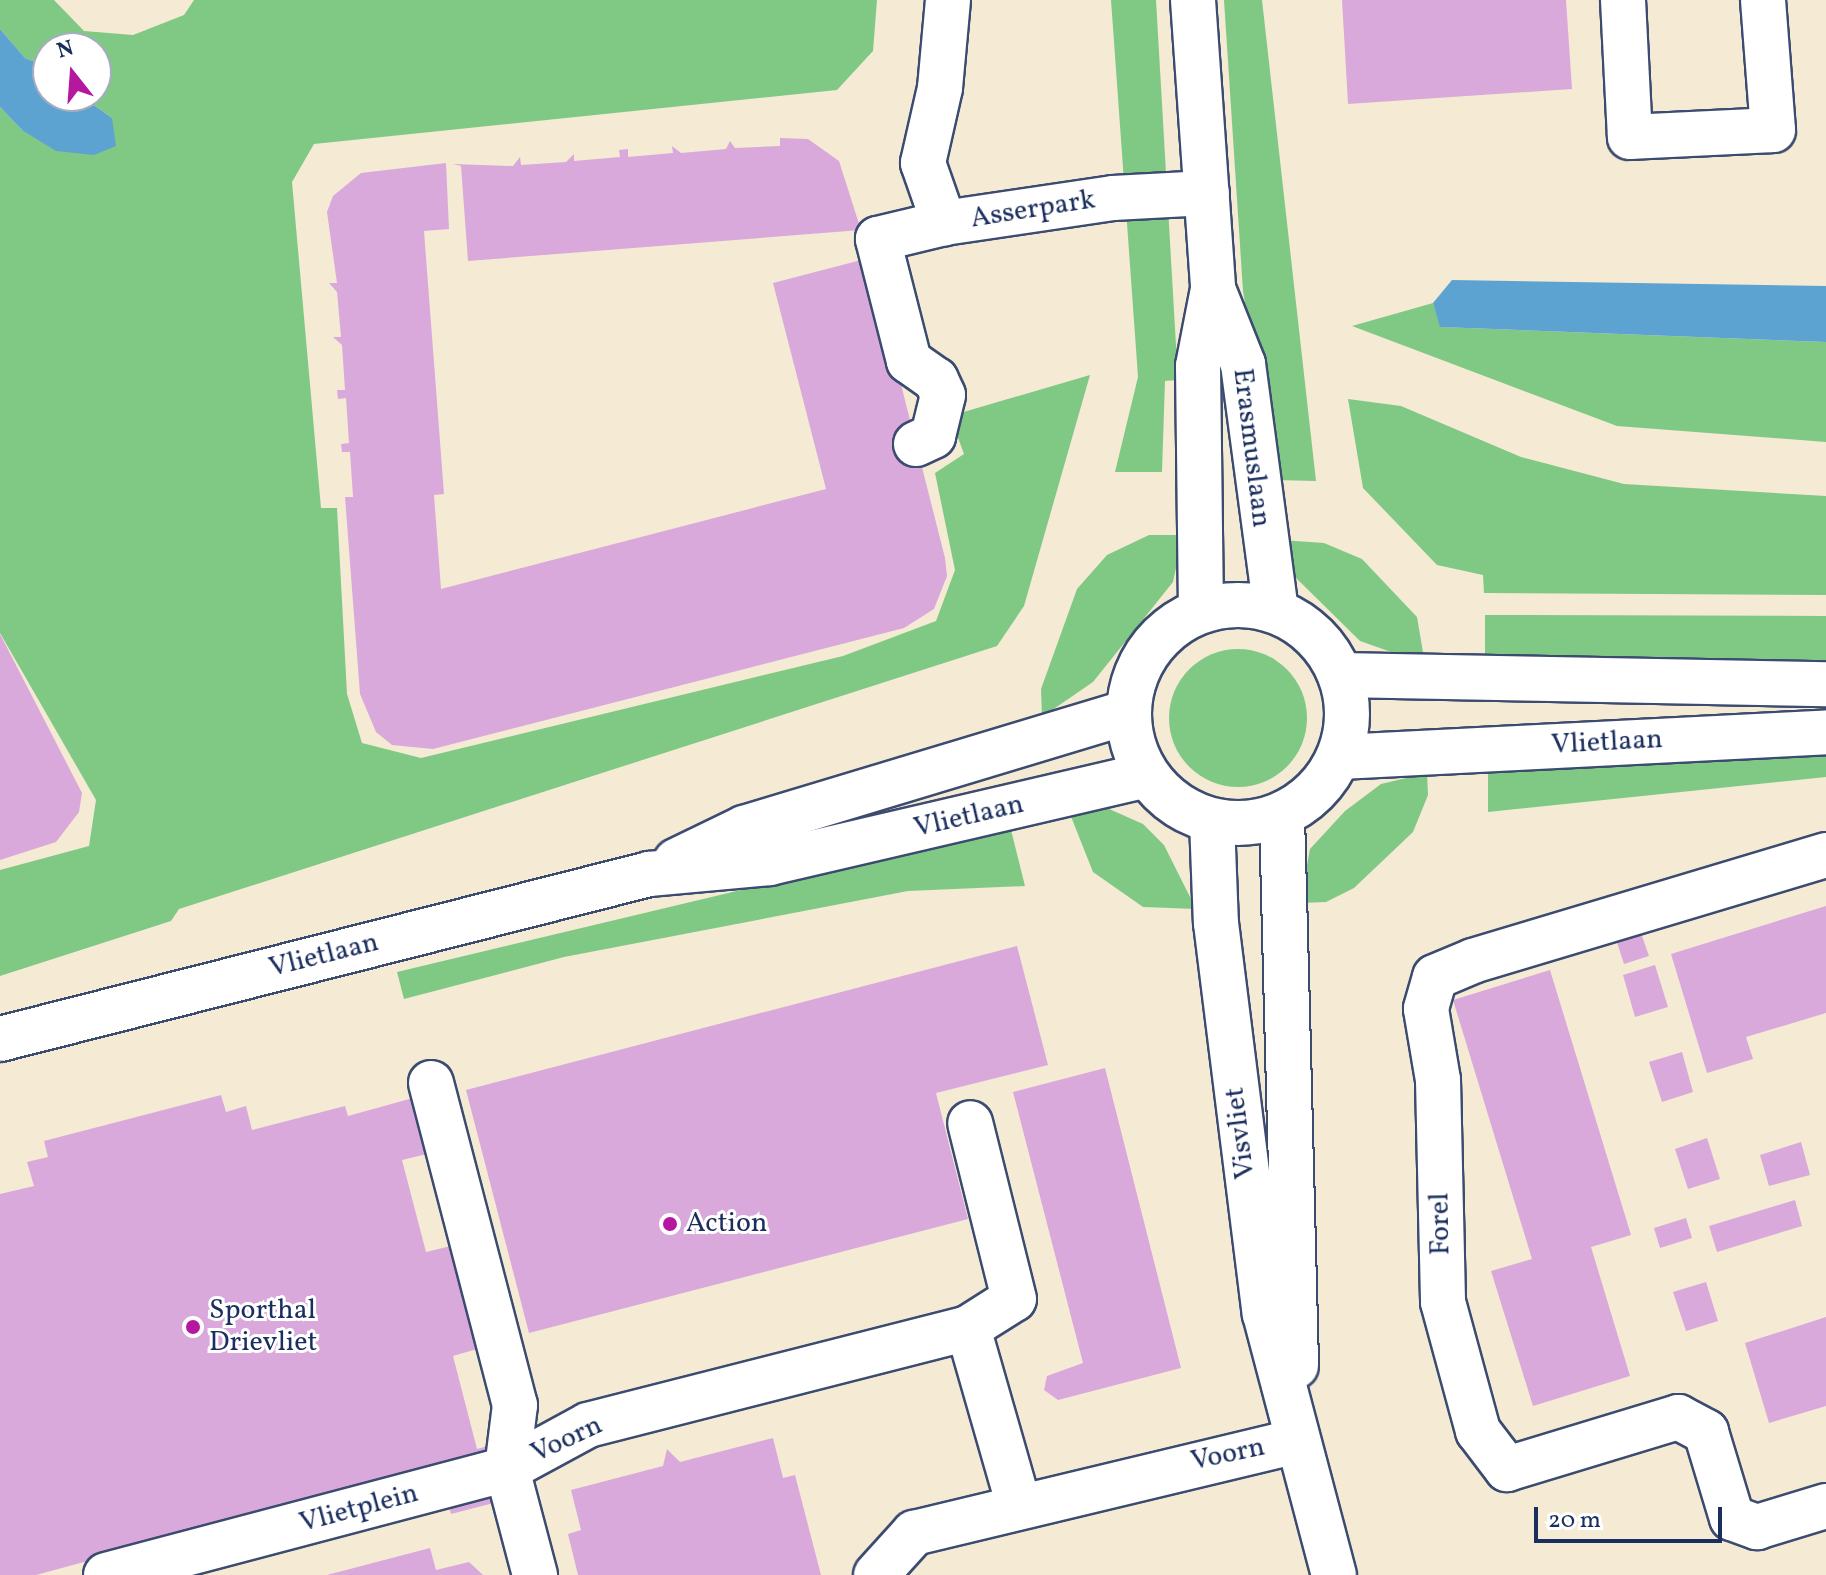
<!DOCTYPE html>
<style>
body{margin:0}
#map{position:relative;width:1826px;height:1575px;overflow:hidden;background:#f5ead4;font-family:Vollkorn,serif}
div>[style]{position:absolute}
.green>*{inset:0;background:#80c985}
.round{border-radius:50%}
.water>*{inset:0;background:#5ca3d2}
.building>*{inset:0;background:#d9a9dc}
.roads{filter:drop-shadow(2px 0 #3c4b70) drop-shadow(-2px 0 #3c4b70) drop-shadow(0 2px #3c4b70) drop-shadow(0 -2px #3c4b70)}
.minor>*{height:44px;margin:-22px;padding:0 22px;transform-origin:22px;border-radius:22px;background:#fff}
.minor>.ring{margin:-22px;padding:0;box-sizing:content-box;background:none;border:44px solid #fff;border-radius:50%}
.dots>*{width:22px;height:22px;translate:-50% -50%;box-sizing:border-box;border:4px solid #fff;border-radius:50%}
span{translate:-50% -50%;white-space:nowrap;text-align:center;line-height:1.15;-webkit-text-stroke:6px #fff;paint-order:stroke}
.street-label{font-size:28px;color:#1b2f5e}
.poi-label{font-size:28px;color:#1b2f5e}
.left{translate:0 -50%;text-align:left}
.north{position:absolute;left:32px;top:32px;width:80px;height:80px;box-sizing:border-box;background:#fff;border:2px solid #a4acbf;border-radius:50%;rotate:343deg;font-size:22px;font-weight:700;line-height:32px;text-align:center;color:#1b2f5e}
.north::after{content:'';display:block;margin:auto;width:28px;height:36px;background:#b5179e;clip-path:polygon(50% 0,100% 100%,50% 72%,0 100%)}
.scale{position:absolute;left:1534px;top:1507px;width:188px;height:36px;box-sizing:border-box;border:4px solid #1b2f5e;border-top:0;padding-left:10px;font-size:24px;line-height:28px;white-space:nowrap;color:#1b2f5e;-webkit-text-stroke:6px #fff;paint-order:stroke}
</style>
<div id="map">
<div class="green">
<i style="clip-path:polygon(0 0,54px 0,84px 31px,133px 35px,184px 15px,194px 0,877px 0,873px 51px,837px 90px,314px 144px,292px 182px,321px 508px,337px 508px,347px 694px,362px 743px,421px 758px,843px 656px,936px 621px,955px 570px,935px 473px,964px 454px,950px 416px,1090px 375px,1024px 606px,997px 646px,179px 909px,171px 921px,0 976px,0 870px,89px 846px,96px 800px,0 633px,0 107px,22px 130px,112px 118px,81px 96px,96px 96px,96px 48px,48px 48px,48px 67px,25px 58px,0 29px)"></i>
<i style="clip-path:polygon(1111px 0,1156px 0,1178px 380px,1165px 381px,1162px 472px,1115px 472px,1138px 377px)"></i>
<i style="clip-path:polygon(1224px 0,1262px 0,1316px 481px,1274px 480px,1243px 291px)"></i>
<i style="clip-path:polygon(1433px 303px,1441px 327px,1826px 342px,1826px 442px,1617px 426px,1352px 326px)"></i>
<i style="clip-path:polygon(1348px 399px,1401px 406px,1521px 457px,1624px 484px,1826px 496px,1826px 595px,1484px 593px,1483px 575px,1437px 565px,1363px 488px)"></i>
<i style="clip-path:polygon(1149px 535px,1183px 535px,1173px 582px,1093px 682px,1042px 717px,1041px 689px,1077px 589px,1107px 555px)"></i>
<i style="clip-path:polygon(1281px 540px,1324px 543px,1362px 559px,1417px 617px,1425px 664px,1360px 641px,1292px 574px)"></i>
<i style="clip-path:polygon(1485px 615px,1826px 616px,1826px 674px,1485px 664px)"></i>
<i class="round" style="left:1169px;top:649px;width:138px;height:138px"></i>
<i style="clip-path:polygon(1826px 747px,1826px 777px,1488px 812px,1488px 770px)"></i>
<i style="clip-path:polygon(1427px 773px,1428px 795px,1413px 832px,1354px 888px,1326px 902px,1300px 903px,1310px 849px,1345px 811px,1381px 784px)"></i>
<i style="clip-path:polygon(1107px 808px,1143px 824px,1164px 845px,1196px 909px,1143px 907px,1093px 872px,1068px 809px)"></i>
<i style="clip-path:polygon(1010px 826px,1025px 886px,908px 891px,564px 957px,404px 999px,397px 972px)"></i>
</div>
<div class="water">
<i style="clip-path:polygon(0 29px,25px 58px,48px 67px,48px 96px,81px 96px,112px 118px,116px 146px,94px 155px,56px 151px,22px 130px,0 107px)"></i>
<i style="clip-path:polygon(1452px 280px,1826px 286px,1826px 342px,1440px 327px,1433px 303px)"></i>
</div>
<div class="building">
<i style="clip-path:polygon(1342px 0,1566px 0,1572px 89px,1348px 104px)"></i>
<i style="clip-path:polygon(780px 138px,808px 139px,839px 161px,861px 230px,468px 261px,461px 166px,453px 164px,513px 166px,520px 157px,521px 165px,566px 162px,574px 154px,574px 161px,620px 157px,619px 150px,628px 149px,628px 157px,673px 153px,672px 146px,681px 153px,726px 149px,730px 141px,735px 148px,780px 146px)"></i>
<i style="clip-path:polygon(446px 163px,449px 229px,424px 231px,444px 494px,434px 495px,441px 589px,826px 489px,773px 283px,869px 258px,945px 558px,947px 576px,934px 609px,904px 628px,433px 749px,392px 745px,376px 732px,360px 694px,345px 497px,353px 497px,350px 452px,342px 452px,341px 444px,349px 443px,346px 398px,338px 399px,337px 390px,345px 390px,342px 345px,333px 337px,341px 337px,337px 292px,329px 283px,337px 283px,327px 212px,333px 196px,361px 173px)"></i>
<i style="clip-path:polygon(0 634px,82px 793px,79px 812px,56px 842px,0 860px)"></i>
<i style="clip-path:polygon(1826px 906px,1826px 1013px,1746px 1037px,1753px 1059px,1707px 1073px,1671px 954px)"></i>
<i style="clip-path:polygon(1639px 927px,1649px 956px,1624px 964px,1615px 936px)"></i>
<i style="clip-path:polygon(1017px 946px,1048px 1065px,936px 1093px,968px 1219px,529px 1333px,466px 1090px)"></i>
<i style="clip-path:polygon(1655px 965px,1668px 1007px,1635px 1017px,1623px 975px)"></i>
<i style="clip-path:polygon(1550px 970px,1631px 1235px,1591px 1247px,1630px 1376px,1533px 1406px,1491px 1271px,1532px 1259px,1453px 1000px)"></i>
<i style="clip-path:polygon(1682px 1052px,1693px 1092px,1662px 1102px,1649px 1062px)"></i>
<i style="clip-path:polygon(1105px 1068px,1181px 1368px,1058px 1400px,1044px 1390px,1047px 1376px,1083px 1363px,1013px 1092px)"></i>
<i style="clip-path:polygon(221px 1095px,226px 1112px,246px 1106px,252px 1130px,345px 1106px,348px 1116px,413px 1098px,427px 1154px,402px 1160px,426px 1252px,451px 1246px,477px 1349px,453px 1356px,477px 1449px,502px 1442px,517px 1497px,451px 1514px,439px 1466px,36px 1575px,0 1575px,0 1194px,34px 1186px,27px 1162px,48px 1157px,44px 1141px)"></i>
<i style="clip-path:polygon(1707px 1138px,1720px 1179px,1688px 1189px,1675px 1149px)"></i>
<i style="clip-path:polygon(1801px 1142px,1810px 1175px,1769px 1186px,1760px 1155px)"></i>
<i style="clip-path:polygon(1795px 1200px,1802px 1226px,1717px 1252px,1709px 1226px)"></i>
<i style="clip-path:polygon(1686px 1218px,1692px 1238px,1660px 1248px,1654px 1228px)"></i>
<i style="clip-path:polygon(1706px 1282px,1718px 1321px,1686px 1331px,1673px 1292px)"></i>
<i style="clip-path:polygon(1826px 1317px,1826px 1406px,1769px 1423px,1745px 1343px)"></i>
<i style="clip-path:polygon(773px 1438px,783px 1478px,795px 1475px,821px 1575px,578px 1575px,568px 1534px,581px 1530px,571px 1490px,663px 1466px,667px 1449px,680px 1462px)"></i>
<i style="clip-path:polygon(430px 1548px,436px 1570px,469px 1562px,483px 1575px,327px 1575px)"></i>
</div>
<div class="roads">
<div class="minor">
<i style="left:948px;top:0;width:88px;rotate:95.2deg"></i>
<i style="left:940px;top:88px;width:77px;rotate:102.8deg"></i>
<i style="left:923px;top:163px;width:64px;rotate:70.7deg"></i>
<i style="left:944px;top:223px;width:171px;rotate:-8.4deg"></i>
<i style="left:1113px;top:198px;width:94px;rotate:-3deg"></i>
<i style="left:1193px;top:0;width:290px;rotate:86deg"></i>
<i style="left:1213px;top:289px;width:78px;rotate:101deg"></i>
<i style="left:1198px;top:366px;width:245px;rotate:89.3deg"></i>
<i style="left:1623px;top:0;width:137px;rotate:87.1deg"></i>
<i style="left:1630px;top:137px;width:143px;rotate:-2.8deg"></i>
<i style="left:1773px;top:130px;width:130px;rotate:-94.4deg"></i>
<i style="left:1213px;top:289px;width:81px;rotate:68.2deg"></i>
<i style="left:1243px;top:364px;width:249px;rotate:82.4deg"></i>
<i style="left:916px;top:444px;width:19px;rotate:-25deg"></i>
<i style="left:933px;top:436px;width:42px;rotate:-76.3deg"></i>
<i style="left:943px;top:395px;width:17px;rotate:-115deg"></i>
<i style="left:936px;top:380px;width:33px;rotate:-145deg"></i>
<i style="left:909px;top:361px;width:126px;rotate:-104.3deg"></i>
<i style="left:878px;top:239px;width:68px;rotate:-13.6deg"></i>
<i class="ring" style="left:1129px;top:605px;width:174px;height:174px"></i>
<i style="left:1340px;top:675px;width:486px;rotate:1.1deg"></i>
<i style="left:1340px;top:757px;width:487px;rotate:-2.9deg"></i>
<i style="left:1282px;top:815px;width:551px;rotate:88.54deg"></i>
<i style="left:1212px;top:821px;width:102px;rotate:87.8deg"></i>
<i style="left:1216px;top:923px;width:394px;rotate:82.9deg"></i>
<i style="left:1265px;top:1314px;width:270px;rotate:75.2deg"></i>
<i style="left:1826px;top:855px;width:369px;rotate:163.3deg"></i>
<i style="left:1473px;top:961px;width:41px;rotate:157.2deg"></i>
<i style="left:1435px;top:977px;width:33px;rotate:106deg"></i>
<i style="left:1426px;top:1009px;width:72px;rotate:80.4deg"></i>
<i style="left:1438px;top:1080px;width:222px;rotate:88.7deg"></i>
<i style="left:1443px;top:1302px;width:134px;rotate:74.8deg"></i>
<i style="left:1478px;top:1431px;width:48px;rotate:52.7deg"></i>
<i style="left:1507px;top:1469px;width:179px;rotate:-16.9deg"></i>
<i style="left:1678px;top:1417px;width:32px;rotate:28deg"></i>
<i style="left:1706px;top:1432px;width:90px;rotate:73.2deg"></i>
<i style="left:1732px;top:1518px;width:27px;rotate:20deg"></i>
<i style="left:1757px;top:1527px;width:72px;rotate:-16.9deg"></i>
<i style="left:676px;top:861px;width:76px;rotate:-25.9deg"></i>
<i style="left:744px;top:828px;width:401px;rotate:-16.8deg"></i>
<i style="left:0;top:1039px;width:670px;rotate:-14.26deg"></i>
<i style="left:649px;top:874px;width:121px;rotate:-5.2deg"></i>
<i style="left:769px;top:863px;width:387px;rotate:-13.1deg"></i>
<i style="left:431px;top:1083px;width:333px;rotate:75.4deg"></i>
<i style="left:515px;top:1405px;width:64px;rotate:97.1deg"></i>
<i style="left:507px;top:1469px;width:110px;rotate:75.2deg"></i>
<i style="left:968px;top:1328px;width:54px;rotate:-32.2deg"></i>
<i style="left:1014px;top:1299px;width:181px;rotate:-104deg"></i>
<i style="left:106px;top:1575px;width:415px;rotate:-14.8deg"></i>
<i style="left:507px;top:1469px;width:92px;rotate:-28.5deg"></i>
<i style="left:588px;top:1425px;width:392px;rotate:-14.3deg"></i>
<i style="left:968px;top:1328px;width:185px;rotate:74deg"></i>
<i style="left:876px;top:1575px;width:57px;rotate:-47.9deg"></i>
<i style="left:914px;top:1533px;width:394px;rotate:-13.5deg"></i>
</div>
</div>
<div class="dots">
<i style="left:670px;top:1224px;background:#b5179e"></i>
<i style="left:193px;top:1327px;background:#b5179e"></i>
</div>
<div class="street-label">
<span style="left:1033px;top:210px;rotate:-9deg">Asserpark</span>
<span style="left:1251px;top:448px;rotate:83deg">Erasmuslaan</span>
<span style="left:1607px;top:743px;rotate:-3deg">Vlietlaan</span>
<span style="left:969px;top:817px;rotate:-13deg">Vlietlaan</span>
<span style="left:324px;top:956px;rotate:-14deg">Vlietlaan</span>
<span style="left:1241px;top:1133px;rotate:-97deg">Visvliet</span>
<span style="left:1441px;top:1224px;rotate:-91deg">Forel</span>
<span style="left:567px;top:1440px;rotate:-25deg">Voorn</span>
<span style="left:1228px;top:1455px;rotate:-12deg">Voorn</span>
<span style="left:359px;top:1509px;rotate:-15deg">Vlietplein</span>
</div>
<div class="poi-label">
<span class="left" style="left:686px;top:1224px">Action</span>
<span class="left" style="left:209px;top:1327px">Sporthal<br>Drievliet</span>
</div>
<div class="north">N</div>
<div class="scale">20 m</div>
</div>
